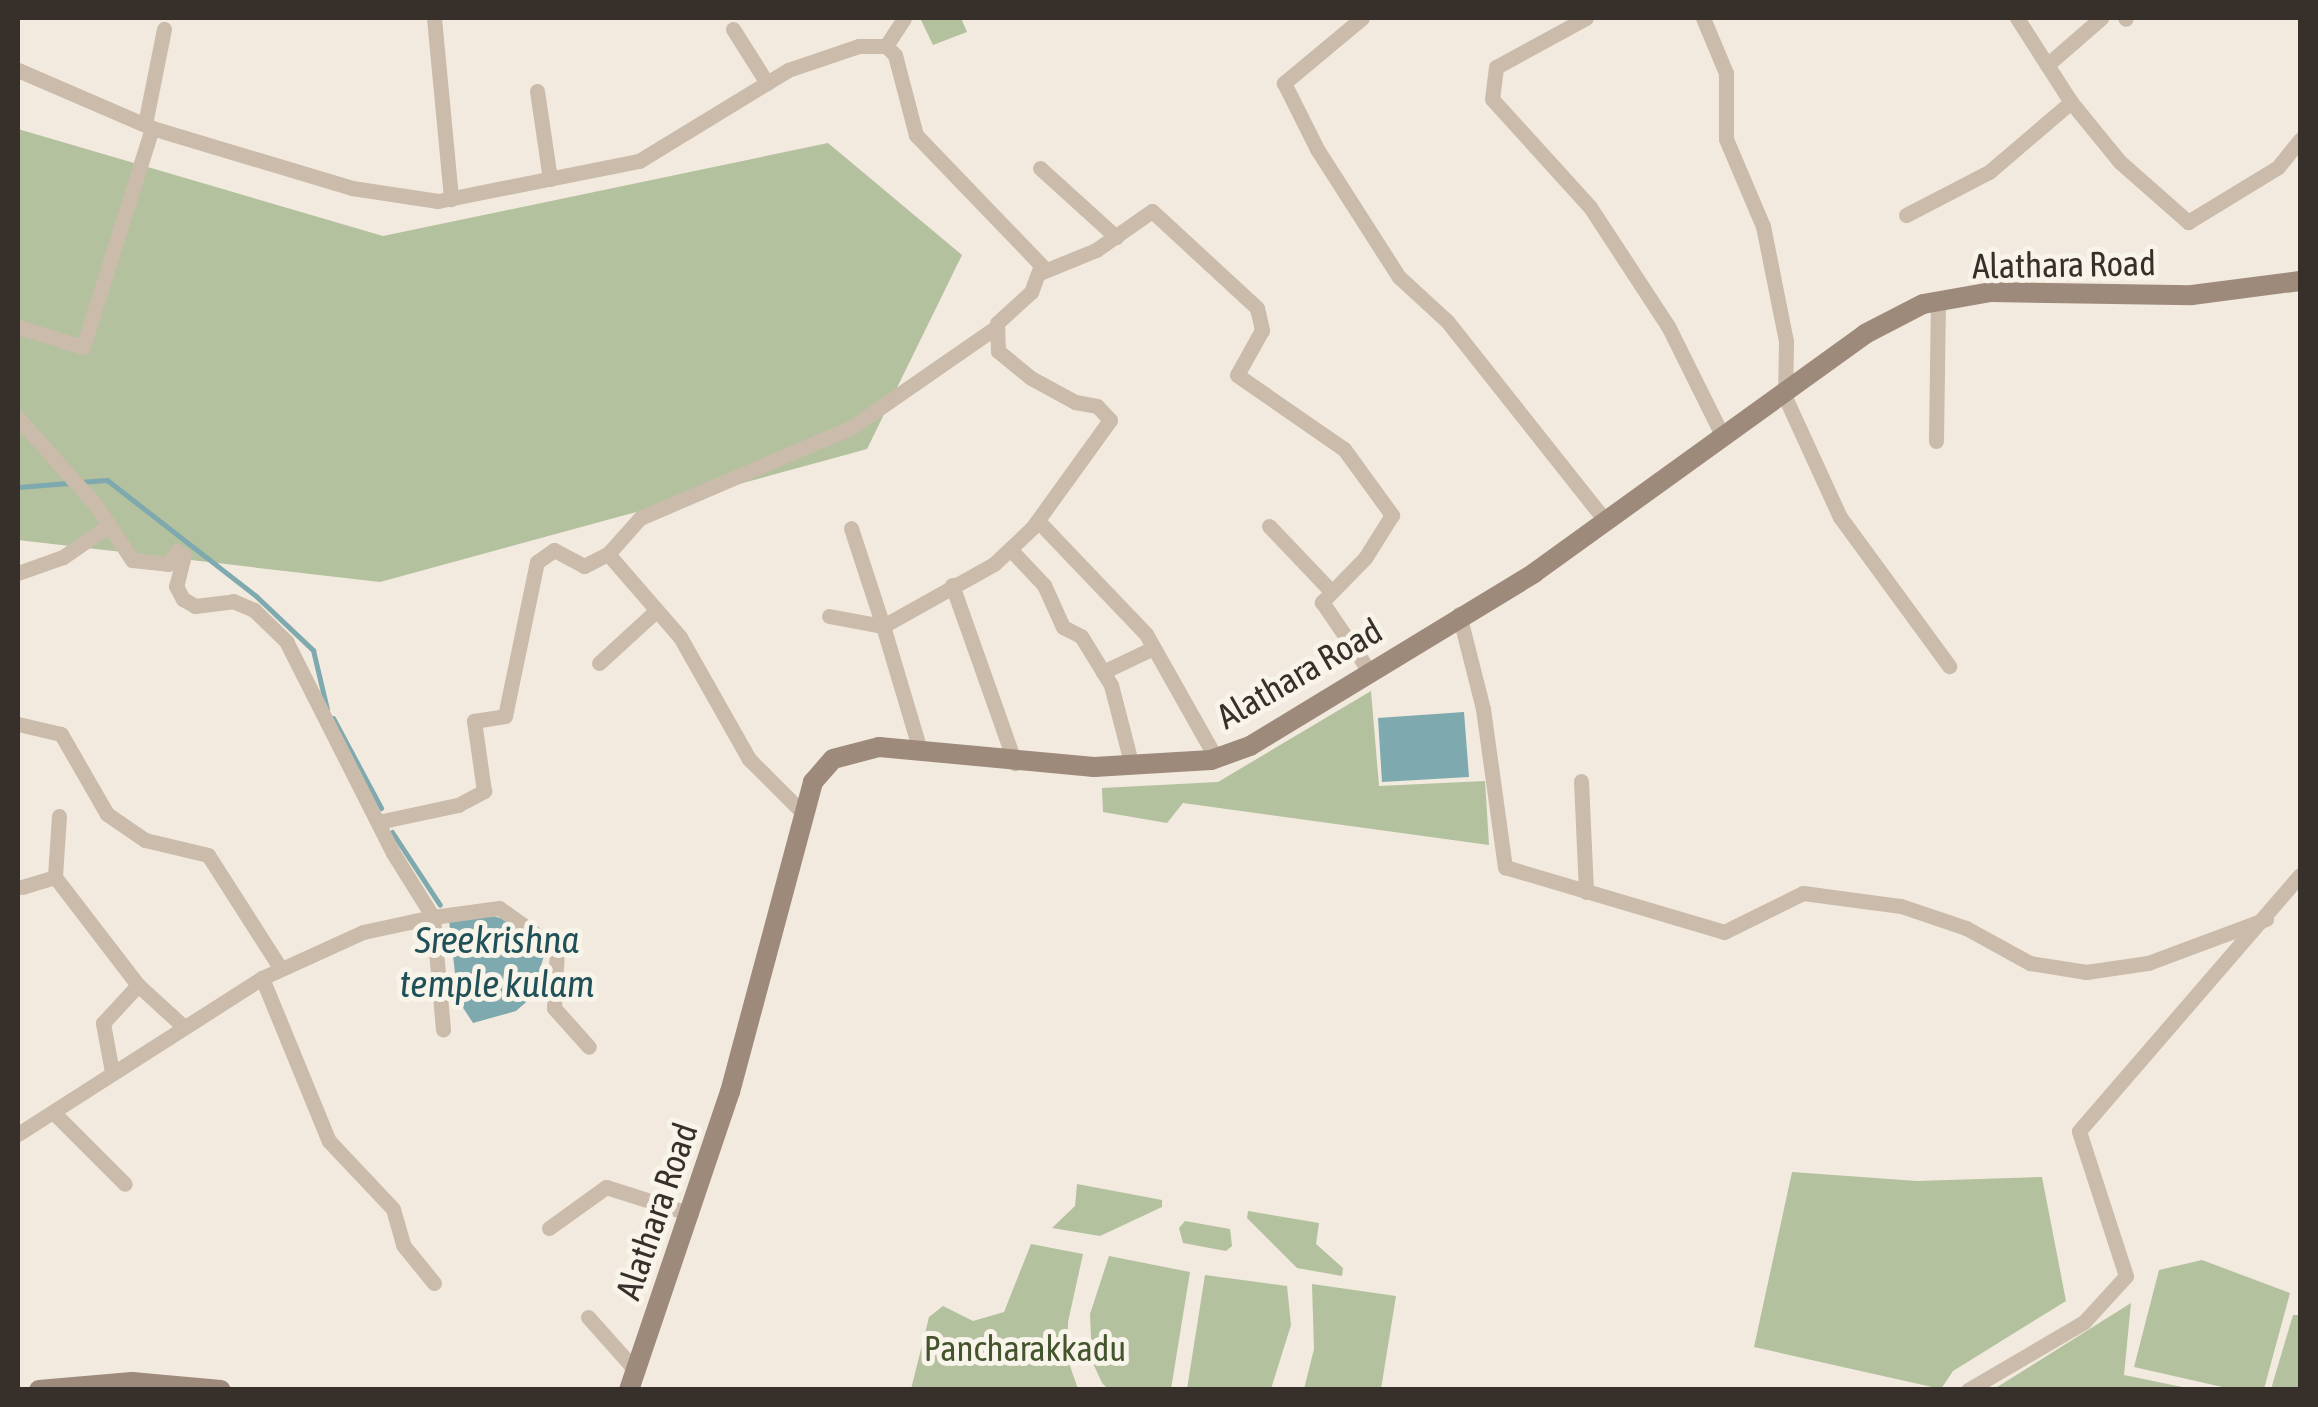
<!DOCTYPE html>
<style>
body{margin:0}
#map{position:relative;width:2318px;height:1407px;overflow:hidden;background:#f2eade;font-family:"Asap Condensed",sans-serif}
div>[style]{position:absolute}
.green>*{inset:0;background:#b3c19e}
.water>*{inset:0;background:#7ea9ae}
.stream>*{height:5px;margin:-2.5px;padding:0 2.5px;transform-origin:2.5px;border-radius:2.5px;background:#7ea9ae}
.street>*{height:15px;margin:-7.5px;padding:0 7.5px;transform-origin:7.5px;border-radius:7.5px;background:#cabbaa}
.secondary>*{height:20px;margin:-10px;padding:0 10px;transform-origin:10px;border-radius:10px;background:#9e8a7b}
span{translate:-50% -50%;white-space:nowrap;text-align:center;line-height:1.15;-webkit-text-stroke:10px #f9f4ea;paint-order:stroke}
.street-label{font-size:35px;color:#372f29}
.park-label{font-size:35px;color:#44552e}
.water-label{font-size:38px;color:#205058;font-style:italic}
.frame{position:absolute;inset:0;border:20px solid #372f29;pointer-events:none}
</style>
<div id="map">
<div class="green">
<i style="clip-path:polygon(920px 18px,961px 18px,967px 32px,933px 45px)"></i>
<i style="clip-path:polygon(18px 129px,383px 236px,828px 143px,962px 255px,867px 449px,380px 582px,18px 540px)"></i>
<i style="clip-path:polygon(1371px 691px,1379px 786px,1485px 781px,1489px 845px,1183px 803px,1167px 823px,1103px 812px,1102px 788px,1218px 782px)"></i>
<i style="clip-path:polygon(1792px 1172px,1917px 1181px,2042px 1177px,2066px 1301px,1953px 1371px,1941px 1389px,1754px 1347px)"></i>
<i style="clip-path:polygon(1077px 1184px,1162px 1200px,1162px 1207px,1100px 1236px,1052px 1228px,1075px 1206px)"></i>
<i style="clip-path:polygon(1248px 1211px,1319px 1223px,1316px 1244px,1343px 1268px,1342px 1276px,1297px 1268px,1247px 1218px)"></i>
<i style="clip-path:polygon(1185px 1221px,1230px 1229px,1232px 1246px,1226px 1251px,1183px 1243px,1179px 1228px)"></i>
<i style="clip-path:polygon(1031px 1244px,1083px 1254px,1068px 1322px,1068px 1360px,1078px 1389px,911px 1389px,929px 1317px,943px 1306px,973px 1321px,1004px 1312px)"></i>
<i style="clip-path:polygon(1109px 1256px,1190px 1272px,1171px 1389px,1108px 1389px,1102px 1383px,1092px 1361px,1090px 1314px)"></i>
<i style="clip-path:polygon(2202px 1260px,2290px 1293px,2264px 1389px,2231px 1389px,2134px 1367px,2159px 1270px)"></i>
<i style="clip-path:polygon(1205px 1275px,1287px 1286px,1291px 1325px,1271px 1389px,1187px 1389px)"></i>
<i style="clip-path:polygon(1312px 1284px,1396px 1296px,1381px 1389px,1304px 1389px,1314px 1349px)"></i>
<i style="clip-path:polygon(2131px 1303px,2124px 1375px,2192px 1389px,1994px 1389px)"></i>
<i style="clip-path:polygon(2293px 1315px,2300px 1315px,2300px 1389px,2271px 1389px)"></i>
</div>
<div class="water">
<i style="clip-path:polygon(1464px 712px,1469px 777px,1382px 782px,1378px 718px)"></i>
<i style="clip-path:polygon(493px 916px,536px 928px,547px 945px,532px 997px,516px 1011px,473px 1023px,458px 1000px,449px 920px)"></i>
</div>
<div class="stream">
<i style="left:80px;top:482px;width:27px;rotate:-4deg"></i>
<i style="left:107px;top:480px;width:189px;rotate:37.9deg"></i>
<i style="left:256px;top:596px;width:79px;rotate:43.5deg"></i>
<i style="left:313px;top:650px;width:61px;rotate:76.7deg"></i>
<i style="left:18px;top:487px;width:51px;rotate:-4.5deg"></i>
<i style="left:333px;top:718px;width:102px;rotate:61.9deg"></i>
<i style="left:392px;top:832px;width:87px;rotate:56.7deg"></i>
</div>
<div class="street">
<i style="left:434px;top:18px;width:182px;rotate:84.6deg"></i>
<i style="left:1362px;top:18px;width:102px;rotate:140.2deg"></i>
<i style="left:1284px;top:83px;width:74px;rotate:63.4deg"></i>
<i style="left:1317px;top:149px;width:152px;rotate:57.4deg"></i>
<i style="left:1399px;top:277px;width:65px;rotate:42.5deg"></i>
<i style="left:1447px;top:321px;width:251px;rotate:51.6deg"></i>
<i style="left:1586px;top:18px;width:102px;rotate:151.4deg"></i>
<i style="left:1496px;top:67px;width:32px;rotate:97deg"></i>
<i style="left:1492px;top:99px;width:146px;rotate:47.8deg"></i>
<i style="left:1590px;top:207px;width:142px;rotate:56.8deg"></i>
<i style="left:1668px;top:326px;width:124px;rotate:63.6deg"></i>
<i style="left:1703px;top:18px;width:60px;rotate:67.3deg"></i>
<i style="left:1726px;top:73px;width:66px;rotate:90deg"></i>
<i style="left:1726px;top:139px;width:95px;rotate:67deg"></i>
<i style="left:1763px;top:226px;width:117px;rotate:78.7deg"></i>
<i style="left:1786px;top:341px;width:56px;rotate:91deg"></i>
<i style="left:1785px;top:397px;width:132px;rotate:65.4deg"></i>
<i style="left:1840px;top:517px;width:185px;rotate:53.8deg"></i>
<i style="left:2017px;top:18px;width:100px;rotate:57.3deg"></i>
<i style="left:2125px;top:18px;width:1px;rotate:45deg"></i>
<i style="left:733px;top:29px;width:64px;rotate:57.8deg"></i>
<i style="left:886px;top:46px;width:13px;rotate:45deg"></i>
<i style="left:895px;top:55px;width:83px;rotate:75.3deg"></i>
<i style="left:916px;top:135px;width:180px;rotate:46.1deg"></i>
<i style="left:1041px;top:265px;width:29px;rotate:110deg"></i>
<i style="left:1031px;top:292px;width:46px;rotate:137.6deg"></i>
<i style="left:997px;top:323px;width:28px;rotate:88deg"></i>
<i style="left:998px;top:351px;width:43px;rotate:39.3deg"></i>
<i style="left:1031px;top:378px;width:50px;rotate:28.6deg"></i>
<i style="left:1075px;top:402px;width:22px;rotate:10deg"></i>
<i style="left:1097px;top:406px;width:19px;rotate:47deg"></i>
<i style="left:1110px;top:420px;width:133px;rotate:125.8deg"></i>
<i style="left:1032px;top:528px;width:52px;rotate:136.5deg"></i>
<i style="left:994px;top:564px;width:127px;rotate:150.8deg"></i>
<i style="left:883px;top:626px;width:126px;rotate:73.4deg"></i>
<i style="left:886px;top:46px;width:33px;rotate:-57deg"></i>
<i style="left:2047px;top:65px;width:72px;rotate:-41deg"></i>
<i style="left:18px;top:70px;width:146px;rotate:23.4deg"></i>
<i style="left:152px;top:128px;width:209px;rotate:16.7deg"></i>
<i style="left:352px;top:188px;width:87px;rotate:8.6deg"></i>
<i style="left:438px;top:201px;width:205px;rotate:-11.3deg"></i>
<i style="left:639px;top:161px;width:175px;rotate:-31.4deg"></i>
<i style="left:788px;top:70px;width:75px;rotate:-18.7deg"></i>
<i style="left:859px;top:46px;width:27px"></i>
<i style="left:537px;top:91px;width:89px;rotate:81.6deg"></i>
<i style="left:145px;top:124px;width:97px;rotate:-78.7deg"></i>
<i style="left:1040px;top:168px;width:103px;rotate:42.2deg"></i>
<i style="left:1906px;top:215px;width:93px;rotate:-27.4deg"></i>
<i style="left:1989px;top:172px;width:108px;rotate:-40.5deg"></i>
<i style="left:2071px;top:102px;width:77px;rotate:50.8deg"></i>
<i style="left:2120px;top:162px;width:91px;rotate:41.4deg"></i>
<i style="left:2188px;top:222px;width:105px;rotate:-31.4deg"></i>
<i style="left:2278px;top:167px;width:35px;rotate:-51deg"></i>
<i style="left:1042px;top:272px;width:58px;rotate:-22.2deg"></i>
<i style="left:1096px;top:250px;width:68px;rotate:-34.9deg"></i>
<i style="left:1152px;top:211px;width:143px;rotate:42.7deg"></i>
<i style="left:1257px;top:308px;width:23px;rotate:77deg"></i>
<i style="left:1262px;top:330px;width:51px;rotate:119.1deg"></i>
<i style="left:1237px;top:375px;width:130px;rotate:34.7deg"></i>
<i style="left:1344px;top:449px;width:82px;rotate:54deg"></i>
<i style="left:1392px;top:515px;width:51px;rotate:122.1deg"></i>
<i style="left:1365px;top:558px;width:62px;rotate:134.3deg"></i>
<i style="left:1322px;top:602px;width:83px;rotate:55.7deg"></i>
<i style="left:18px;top:327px;width:68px;rotate:17.1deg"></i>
<i style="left:83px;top:347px;width:230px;rotate:-72.5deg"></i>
<i style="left:18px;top:418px;width:115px;rotate:48.2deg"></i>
<i style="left:95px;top:504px;width:67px;rotate:56.5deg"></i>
<i style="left:132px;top:560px;width:36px;rotate:6deg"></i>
<i style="left:168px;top:564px;width:16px;rotate:-55deg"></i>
<i style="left:177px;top:551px;width:8px;rotate:30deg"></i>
<i style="left:184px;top:555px;width:32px;rotate:104deg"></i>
<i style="left:176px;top:586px;width:15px;rotate:62deg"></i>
<i style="left:183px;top:599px;width:14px;rotate:30deg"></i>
<i style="left:195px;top:606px;width:38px;rotate:-7deg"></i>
<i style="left:233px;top:601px;width:23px;rotate:23deg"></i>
<i style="left:254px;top:610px;width:45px;rotate:44.1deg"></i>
<i style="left:286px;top:641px;width:237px;rotate:63.2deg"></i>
<i style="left:393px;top:853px;width:75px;rotate:58deg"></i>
<i style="left:433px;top:917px;width:113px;rotate:84.9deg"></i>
<i style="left:1936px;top:441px;width:139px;rotate:-89.2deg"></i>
<i style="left:1038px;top:521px;width:156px;rotate:46.3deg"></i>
<i style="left:1146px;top:634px;width:142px;rotate:60.6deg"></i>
<i style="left:1269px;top:526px;width:87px;rotate:46.4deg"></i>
<i style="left:1010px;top:549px;width:50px;rotate:46.6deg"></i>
<i style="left:1044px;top:585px;width:46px;rotate:65.7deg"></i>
<i style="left:1063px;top:627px;width:20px;rotate:27deg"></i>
<i style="left:1081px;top:636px;width:57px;rotate:58.5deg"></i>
<i style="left:1111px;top:685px;width:84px;rotate:75.5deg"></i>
<i style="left:18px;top:573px;width:48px;rotate:-19.6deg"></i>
<i style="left:63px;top:557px;width:55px;rotate:-34.6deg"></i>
<i style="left:952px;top:585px;width:189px;rotate:70.5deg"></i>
<i style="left:1459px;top:614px;width:98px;rotate:75.8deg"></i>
<i style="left:1483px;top:709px;width:160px;rotate:82.1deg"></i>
<i style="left:1505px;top:867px;width:228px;rotate:16.5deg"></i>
<i style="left:1724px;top:932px;width:88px;rotate:-26.3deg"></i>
<i style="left:1803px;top:893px;width:99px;rotate:7.6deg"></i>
<i style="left:1901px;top:906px;width:69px;rotate:18.7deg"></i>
<i style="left:1966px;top:928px;width:73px;rotate:28.7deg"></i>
<i style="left:2030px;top:963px;width:57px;rotate:9.1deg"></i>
<i style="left:2086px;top:972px;width:63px;rotate:-8.3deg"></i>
<i style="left:2148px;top:963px;width:126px;rotate:-20.4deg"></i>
<i style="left:829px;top:616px;width:55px;rotate:10.5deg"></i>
<i style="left:883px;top:626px;width:103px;rotate:-108.1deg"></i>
<i style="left:599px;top:663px;width:77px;rotate:-42.4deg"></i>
<i style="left:1103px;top:672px;width:55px;rotate:-25.6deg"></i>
<i style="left:18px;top:724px;width:44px;rotate:13.1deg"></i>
<i style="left:61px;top:734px;width:92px;rotate:60.1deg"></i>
<i style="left:107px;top:814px;width:46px;rotate:34.4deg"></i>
<i style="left:145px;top:840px;width:65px;rotate:13.4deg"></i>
<i style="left:208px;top:855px;width:135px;rotate:57.4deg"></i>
<i style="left:1581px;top:781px;width:111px;rotate:87.4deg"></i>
<i style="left:804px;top:814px;width:78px;rotate:-135deg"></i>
<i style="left:749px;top:759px;width:140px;rotate:-119.5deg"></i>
<i style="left:680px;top:637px;width:110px;rotate:-130.9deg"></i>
<i style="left:608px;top:554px;width:48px;rotate:-48.4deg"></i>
<i style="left:640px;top:518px;width:231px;rotate:-23.2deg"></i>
<i style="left:852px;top:427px;width:174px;rotate:-34.7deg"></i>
<i style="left:59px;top:816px;width:61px;rotate:93.8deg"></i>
<i style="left:55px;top:877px;width:136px;rotate:52.5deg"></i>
<i style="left:138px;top:985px;width:62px;rotate:42.4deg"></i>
<i style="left:378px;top:822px;width:82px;rotate:-12deg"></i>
<i style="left:458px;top:805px;width:30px;rotate:-28deg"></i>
<i style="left:484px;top:791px;width:71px;rotate:-98.1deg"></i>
<i style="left:474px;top:721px;width:31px;rotate:-9deg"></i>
<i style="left:505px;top:716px;width:157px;rotate:-78.3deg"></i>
<i style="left:537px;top:562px;width:21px;rotate:-35deg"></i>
<i style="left:554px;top:550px;width:34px;rotate:28deg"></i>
<i style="left:584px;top:566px;width:27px;rotate:-27deg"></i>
<i style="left:22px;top:887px;width:34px;rotate:-17deg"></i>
<i style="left:262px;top:978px;width:176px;rotate:67.7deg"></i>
<i style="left:329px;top:1141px;width:93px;rotate:46.7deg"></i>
<i style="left:393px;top:1209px;width:37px;rotate:74deg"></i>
<i style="left:403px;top:1245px;width:49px;rotate:50.8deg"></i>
<i style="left:112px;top:1072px;width:50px;rotate:-100.4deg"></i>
<i style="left:103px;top:1023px;width:52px;rotate:-47.4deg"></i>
<i style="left:54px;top:1113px;width:100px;rotate:45deg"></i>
<i style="left:18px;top:1134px;width:290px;rotate:-32.6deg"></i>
<i style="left:262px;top:978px;width:111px;rotate:-24.5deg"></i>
<i style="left:363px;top:932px;width:72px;rotate:-12.1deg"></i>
<i style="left:433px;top:917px;width:67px;rotate:-7.8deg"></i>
<i style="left:499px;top:908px;width:71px;rotate:35.3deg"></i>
<i style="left:557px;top:949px;width:59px;rotate:92.9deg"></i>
<i style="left:554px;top:1008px;width:52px;rotate:48.1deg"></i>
<i style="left:549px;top:1228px;width:70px;rotate:-35.7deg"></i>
<i style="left:606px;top:1187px;width:89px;rotate:17.6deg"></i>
<i style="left:588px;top:1317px;width:72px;rotate:48.4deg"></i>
<i style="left:1968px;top:1390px;width:134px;rotate:-30.4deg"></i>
<i style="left:2084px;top:1322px;width:62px;rotate:-47.6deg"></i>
<i style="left:2126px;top:1276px;width:152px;rotate:-108deg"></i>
<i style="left:2079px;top:1131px;width:338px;rotate:-49.2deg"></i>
</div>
<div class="secondary">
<i style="left:39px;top:1390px;width:93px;rotate:-4.9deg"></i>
<i style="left:132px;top:1382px;width:89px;rotate:5.1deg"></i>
<i style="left:629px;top:1390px;width:315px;rotate:-71.3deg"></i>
<i style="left:730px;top:1092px;width:321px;rotate:-75deg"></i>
<i style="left:813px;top:782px;width:30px;rotate:-49deg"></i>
<i style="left:833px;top:759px;width:48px;rotate:-14.6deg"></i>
<i style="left:879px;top:747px;width:216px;rotate:5.3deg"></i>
<i style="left:1094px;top:767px;width:117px;rotate:-3.4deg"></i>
<i style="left:1211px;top:760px;width:41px;rotate:-19.7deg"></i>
<i style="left:1250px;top:746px;width:333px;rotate:-31.3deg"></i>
<i style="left:1534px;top:573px;width:408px;rotate:-35.8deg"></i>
<i style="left:1865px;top:334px;width:65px;rotate:-27.3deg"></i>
<i style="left:1923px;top:304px;width:69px;rotate:-10deg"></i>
<i style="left:1991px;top:292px;width:201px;rotate:0.9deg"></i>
<i style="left:2192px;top:295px;width:109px;rotate:-7.4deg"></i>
</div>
<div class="street-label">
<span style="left:2064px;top:264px;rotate:-1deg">Alathara Road</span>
<span style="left:1299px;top:673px;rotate:-30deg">Alathara Road</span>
<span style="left:656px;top:1211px;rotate:-71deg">Alathara Road</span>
</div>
<div class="park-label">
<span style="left:1025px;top:1348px">Pancharakkadu</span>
</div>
<div class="water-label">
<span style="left:497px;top:962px">Sreekrishna<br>temple kulam</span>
</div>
<div class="frame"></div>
</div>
